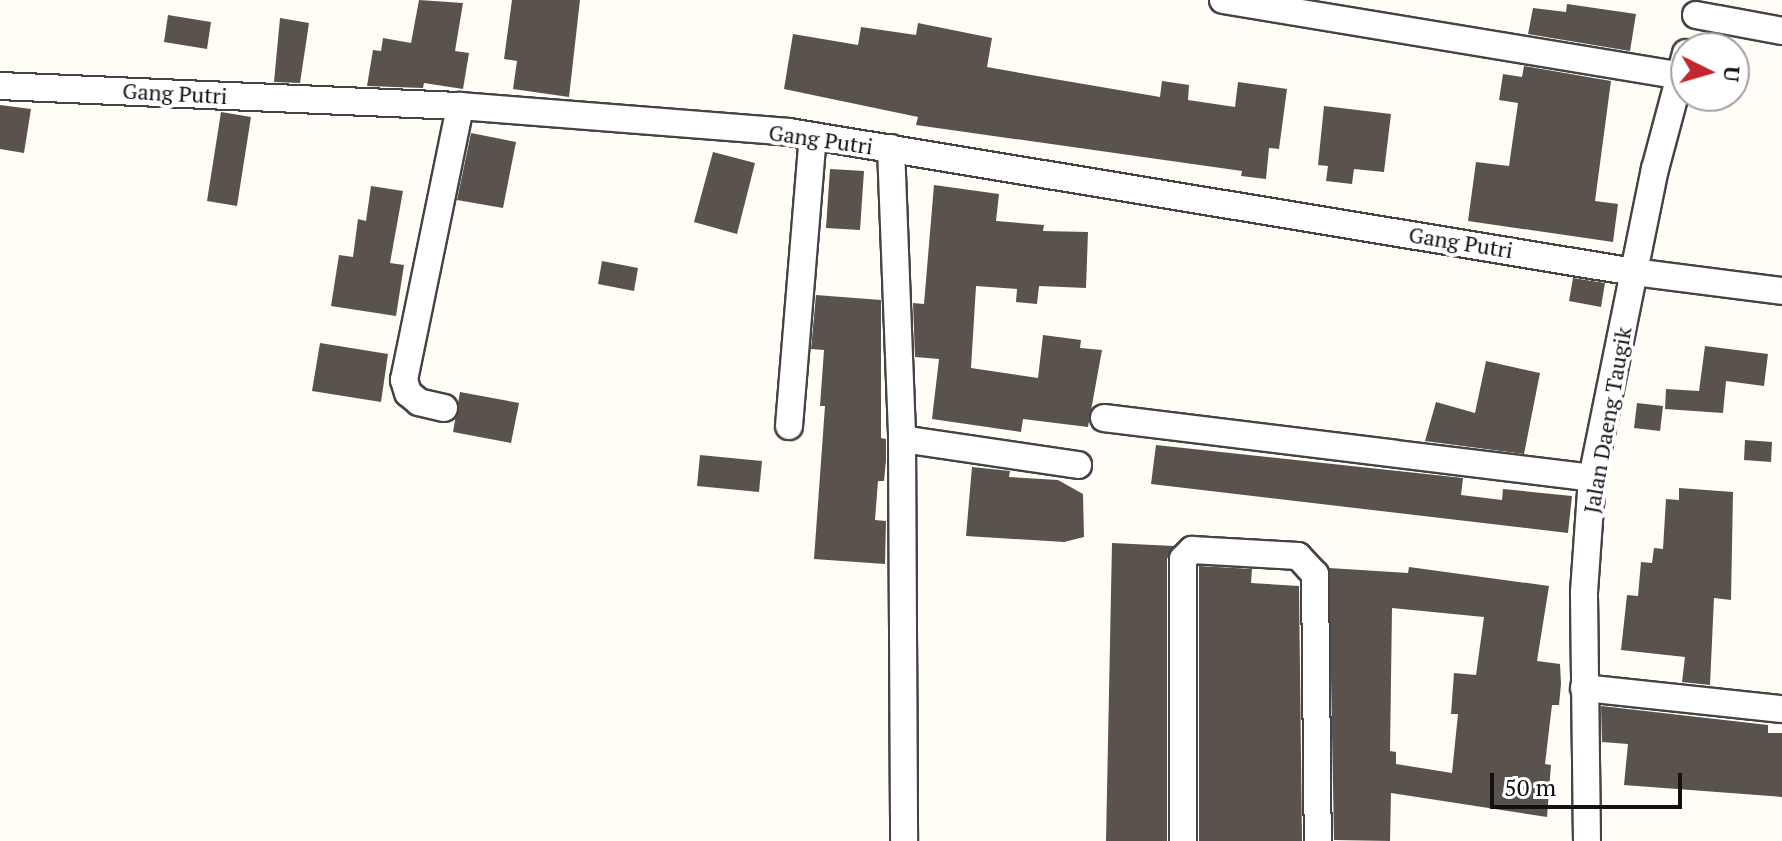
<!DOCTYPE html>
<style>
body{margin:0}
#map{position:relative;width:1782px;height:841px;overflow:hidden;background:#fffdf5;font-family:"PT Serif",serif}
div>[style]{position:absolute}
.building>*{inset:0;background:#5a524d}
.roads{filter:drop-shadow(2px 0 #444) drop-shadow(-2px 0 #444) drop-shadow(0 2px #444) drop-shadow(0 -2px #444)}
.street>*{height:26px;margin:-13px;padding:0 13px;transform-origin:13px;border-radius:13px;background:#fff}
span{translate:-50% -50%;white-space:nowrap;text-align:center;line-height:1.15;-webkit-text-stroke:8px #fff;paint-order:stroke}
.street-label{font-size:22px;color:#111}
.north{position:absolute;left:1670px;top:32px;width:80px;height:80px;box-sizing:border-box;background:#fff;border:2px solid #a0a0a0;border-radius:50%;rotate:95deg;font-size:22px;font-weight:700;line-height:32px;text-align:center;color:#111}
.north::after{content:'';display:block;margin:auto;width:28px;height:36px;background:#c4262e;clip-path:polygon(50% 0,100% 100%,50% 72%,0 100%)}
.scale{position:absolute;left:1490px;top:773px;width:192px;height:36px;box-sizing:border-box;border:4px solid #111;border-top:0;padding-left:10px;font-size:24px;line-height:28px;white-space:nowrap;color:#111;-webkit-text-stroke:6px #fff;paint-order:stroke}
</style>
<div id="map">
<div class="building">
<i style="clip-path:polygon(419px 0,463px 3px,455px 51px,469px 53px,463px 89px,424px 83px,423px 88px,367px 86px,373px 50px,381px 51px,383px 38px,411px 43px)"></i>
<i style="clip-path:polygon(512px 0,580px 0,569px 97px,513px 89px,517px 61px,504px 59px)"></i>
<i style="clip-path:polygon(1567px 4px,1636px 14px,1630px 51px,1528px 34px,1533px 8px,1566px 12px)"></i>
<i style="clip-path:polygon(168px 15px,211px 22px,207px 49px,164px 42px)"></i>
<i style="clip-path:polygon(280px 18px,309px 23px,300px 83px,274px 82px)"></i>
<i style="clip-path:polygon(918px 23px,992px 38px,987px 67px,1060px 80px,1160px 97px,1162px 81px,1189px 85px,1188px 100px,1235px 107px,1238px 82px,1287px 89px,1279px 149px,1269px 148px,1266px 179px,1241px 176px,1242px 171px,916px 125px,918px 117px,784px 89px,793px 34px,858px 45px,861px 27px,916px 35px)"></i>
<i style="clip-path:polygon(1524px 66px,1611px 81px,1595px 201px,1618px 204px,1613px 242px,1468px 221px,1476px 162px,1509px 166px,1518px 103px,1499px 100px,1503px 74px,1522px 77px)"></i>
<i style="clip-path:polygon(0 105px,31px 109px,24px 153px,0 149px)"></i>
<i style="clip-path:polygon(1324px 106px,1391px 114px,1384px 172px,1354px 169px,1352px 184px,1326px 181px,1328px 166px,1318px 165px)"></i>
<i style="clip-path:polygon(221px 112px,251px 117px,237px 206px,207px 201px)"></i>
<i style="clip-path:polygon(471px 133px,516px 142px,503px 208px,457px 200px)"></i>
<i style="clip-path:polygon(713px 152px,755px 163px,737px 234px,694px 222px)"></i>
<i style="clip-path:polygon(830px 169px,864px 171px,860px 230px,826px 228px)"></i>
<i style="clip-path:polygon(934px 185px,999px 194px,996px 221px,1044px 225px,1043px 231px,1088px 232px,1086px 288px,1039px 286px,1037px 304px,1016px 302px,1017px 289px,976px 286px,971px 368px,1038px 378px,1043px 335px,1081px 340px,1080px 348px,1102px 350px,1088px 427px,1023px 419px,1021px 432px,932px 419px,939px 359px,915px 357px,913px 303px,924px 304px)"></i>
<i style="clip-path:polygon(371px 186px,403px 191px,390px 263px,404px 265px,396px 316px,331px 306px,339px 255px,353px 257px,358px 219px,366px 221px)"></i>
<i style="clip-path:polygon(602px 261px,638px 268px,634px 291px,598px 284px)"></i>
<i style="clip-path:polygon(1573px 278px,1605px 283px,1601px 307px,1569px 301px)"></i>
<i style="clip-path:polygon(816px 295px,881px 300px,881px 438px,886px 439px,886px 460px,884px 481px,878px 481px,875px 520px,886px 521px,885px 564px,814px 559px,825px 406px,820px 406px,824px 350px,811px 349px)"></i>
<i style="clip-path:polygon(320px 343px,388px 354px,381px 402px,312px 391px)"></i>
<i style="clip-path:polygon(1705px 346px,1768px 354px,1764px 386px,1726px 381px,1723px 413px,1665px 409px,1666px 389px,1699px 391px)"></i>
<i style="clip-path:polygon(1486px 361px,1540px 373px,1524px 454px,1425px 441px,1436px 402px,1475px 413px)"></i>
<i style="clip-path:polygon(460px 392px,519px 403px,511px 443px,453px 432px)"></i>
<i style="clip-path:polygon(1637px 403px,1663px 406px,1660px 431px,1634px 428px)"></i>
<i style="clip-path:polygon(1745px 440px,1772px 442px,1771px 462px,1744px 460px)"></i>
<i style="clip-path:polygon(1156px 445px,1463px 478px,1461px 495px,1502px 500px,1503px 489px,1572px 496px,1568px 533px,1151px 484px)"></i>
<i style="clip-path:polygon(700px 455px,762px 461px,759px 492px,697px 486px)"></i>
<i style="clip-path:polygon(972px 467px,1010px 471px,1009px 477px,1058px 480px,1083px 494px,1084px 537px,1064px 542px,966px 536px)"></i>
<i style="clip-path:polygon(1679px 488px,1733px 492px,1731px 600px,1714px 598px,1710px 685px,1682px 682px,1685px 657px,1621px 650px,1627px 595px,1638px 596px,1641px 562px,1652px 563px,1654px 548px,1663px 549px,1666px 499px,1679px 500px)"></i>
<i style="clip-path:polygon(1112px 543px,1174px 546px,1167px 559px,1167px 841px,1106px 841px)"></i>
<i style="clip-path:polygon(1199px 566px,1252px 569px,1251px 583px,1299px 586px,1302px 841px,1199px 841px)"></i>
<i style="clip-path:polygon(evenodd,1409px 567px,1549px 586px,1537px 661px,1560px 664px,1561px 684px,1559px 705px,1552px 705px,1545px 764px,1551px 765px,1547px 817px,1391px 793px,1390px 841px,1334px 840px,1329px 568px,1408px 573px,1409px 567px,1392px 608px,1484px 617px,1476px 675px,1454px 673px,1451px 714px,1458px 714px,1452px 773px,1396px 764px,1396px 752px,1390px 751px,1392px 608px)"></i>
<i style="clip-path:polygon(1601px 706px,1768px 725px,1768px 733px,1782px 733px,1782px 797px,1624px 785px,1628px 744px,1602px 742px)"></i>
</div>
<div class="roads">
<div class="street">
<i style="left:1223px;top:0;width:463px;rotate:9.4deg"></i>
<i style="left:1696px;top:15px;width:87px;rotate:10.5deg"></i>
<i style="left:0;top:86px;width:460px;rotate:2.5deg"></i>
<i style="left:460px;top:106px;width:330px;rotate:4.5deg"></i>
<i style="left:789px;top:132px;width:857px;rotate:9.41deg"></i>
<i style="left:1634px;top:272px;width:149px;rotate:7.3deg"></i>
<i style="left:891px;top:148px;width:291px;rotate:87.8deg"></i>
<i style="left:902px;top:439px;width:402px;rotate:89.7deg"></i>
<i style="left:444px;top:408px;width:26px;rotate:-167deg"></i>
<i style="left:419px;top:402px;width:14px;rotate:-141deg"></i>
<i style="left:408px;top:393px;width:14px;rotate:-107deg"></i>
<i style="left:404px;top:380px;width:280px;rotate:-78.4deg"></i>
<i style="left:1104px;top:418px;width:492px;rotate:7deg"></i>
<i style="left:789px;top:426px;width:291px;rotate:-85.3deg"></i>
<i style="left:902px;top:439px;width:178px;rotate:8.4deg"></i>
<i style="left:1584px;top:688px;width:199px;rotate:6.1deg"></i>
<i style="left:1183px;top:841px;width:282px;rotate:-90deg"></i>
<i style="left:1183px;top:559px;width:13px;rotate:-45deg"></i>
<i style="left:1192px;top:550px;width:106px;rotate:3.2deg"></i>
<i style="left:1298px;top:556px;width:25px;rotate:47deg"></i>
<i style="left:1315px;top:574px;width:267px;rotate:89.4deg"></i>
<i style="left:1587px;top:841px;width:249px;rotate:-90.7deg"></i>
<i style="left:1584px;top:592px;width:114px;rotate:-86deg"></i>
<i style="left:1592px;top:478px;width:315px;rotate:-78.5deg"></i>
<i style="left:1655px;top:169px;width:120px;rotate:-75deg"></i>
</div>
</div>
<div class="street-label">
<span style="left:175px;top:93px;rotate:3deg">Gang Putri</span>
<span style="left:821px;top:139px;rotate:8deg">Gang Putri</span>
<span style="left:1461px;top:242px;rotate:9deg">Gang Putri</span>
<span style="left:1607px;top:420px;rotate:-80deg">Jalan Daeng Taugik</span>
</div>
<div class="north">U</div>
<div class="scale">50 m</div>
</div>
